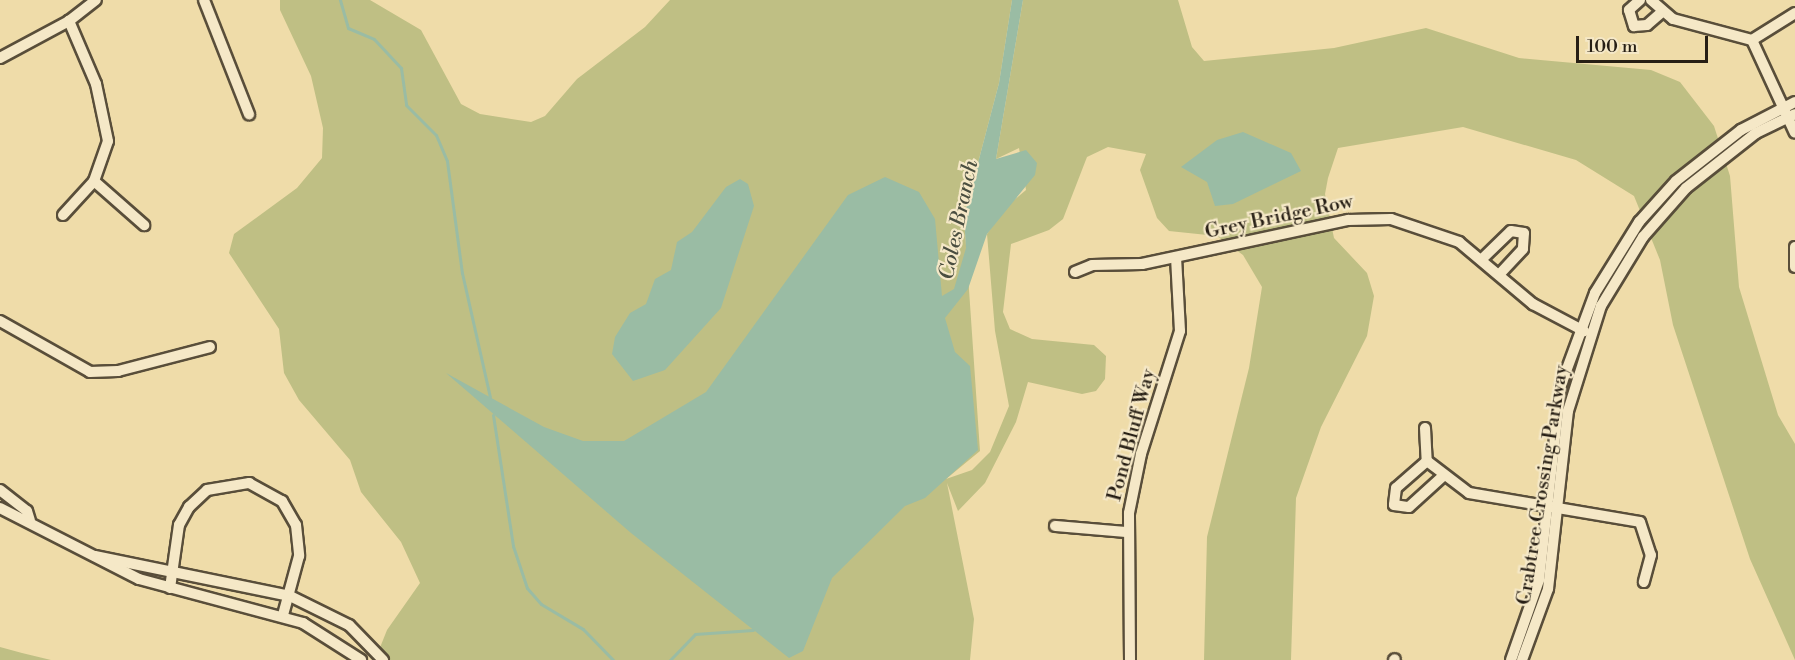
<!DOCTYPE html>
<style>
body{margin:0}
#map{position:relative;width:1795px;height:660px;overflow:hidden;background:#efdca9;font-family:"Libre Bodoni",serif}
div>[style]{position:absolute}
.green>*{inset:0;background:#bfbf84}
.water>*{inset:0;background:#9abca4}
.stream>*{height:3px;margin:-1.5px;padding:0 1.5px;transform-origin:1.5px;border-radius:1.5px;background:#9abca4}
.roads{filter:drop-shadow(2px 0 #594e3a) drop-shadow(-2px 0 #594e3a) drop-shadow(0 2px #594e3a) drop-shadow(0 -2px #594e3a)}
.minor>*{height:10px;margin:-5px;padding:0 5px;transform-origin:5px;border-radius:5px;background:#f5e8c7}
span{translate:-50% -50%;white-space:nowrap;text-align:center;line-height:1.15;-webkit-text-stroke:4.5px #f5e8c7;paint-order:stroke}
.street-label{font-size:20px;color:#271f15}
.water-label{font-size:21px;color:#4a4e40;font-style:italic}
.scale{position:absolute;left:1576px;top:36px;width:132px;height:27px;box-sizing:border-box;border:3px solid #271f15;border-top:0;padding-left:8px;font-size:18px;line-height:21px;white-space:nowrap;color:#271f15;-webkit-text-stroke:4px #f5e8c7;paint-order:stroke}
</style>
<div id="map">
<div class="green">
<i style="clip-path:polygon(280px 0,370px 0,421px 30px,461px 104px,480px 114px,531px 122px,545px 116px,577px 79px,645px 27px,670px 0,1012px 0,999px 83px,964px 216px,980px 451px,946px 479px,972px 470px,990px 452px,1009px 406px,995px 331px,987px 234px,1005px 208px,1026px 190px,1019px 148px,996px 159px,1023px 0,1178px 0,1192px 47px,1204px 61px,1334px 48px,1426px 28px,1519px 58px,1651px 70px,1680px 82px,1714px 126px,1730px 176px,1739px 287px,1778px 415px,1795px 444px,1795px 660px,1750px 559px,1673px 325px,1660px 260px,1634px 196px,1576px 160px,1463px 127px,1338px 148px,1328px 178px,1325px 194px,1334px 238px,1367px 273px,1374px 296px,1367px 336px,1321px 427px,1296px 498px,1291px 660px,1204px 660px,1207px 537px,1249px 368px,1262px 287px,1243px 255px,1217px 236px,1169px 231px,1157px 218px,1140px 170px,1146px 154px,1108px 147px,1087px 157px,1063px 219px,1049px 230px,1011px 244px,1003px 312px,1010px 329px,1032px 339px,1094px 345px,1106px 356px,1105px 379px,1096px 391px,1082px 394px,1028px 382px,1016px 422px,985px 483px,958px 511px,947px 483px,974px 619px,970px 660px,375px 660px,387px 630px,420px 583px,401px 542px,361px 492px,350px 460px,299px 400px,284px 373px,279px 329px,229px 253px,234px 234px,297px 188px,322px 158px,323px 128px,311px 76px,280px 10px)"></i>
<i style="clip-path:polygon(0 647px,22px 653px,51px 660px,0 660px)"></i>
</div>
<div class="water">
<i style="clip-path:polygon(1012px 0,1023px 0,996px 159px,1026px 150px,1037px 163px,1035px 175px,987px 234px,968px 289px,945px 318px,955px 352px,970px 366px,978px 450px,925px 498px,905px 506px,832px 578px,803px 651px,789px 658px,631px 533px,446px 373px,544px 427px,583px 441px,624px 441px,706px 392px,848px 195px,885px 177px,919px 192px,935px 219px,942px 296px,954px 289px,966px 248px,964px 216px,999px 83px)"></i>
<i style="clip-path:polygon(1243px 132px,1291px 153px,1301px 171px,1233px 204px,1215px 206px,1207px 182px,1181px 167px,1217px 140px)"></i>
<i style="clip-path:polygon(740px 179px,748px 184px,754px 206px,721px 308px,665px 370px,633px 381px,612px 354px,615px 337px,630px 313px,646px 304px,655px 279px,671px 270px,677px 242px,692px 232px,726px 187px)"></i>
</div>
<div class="stream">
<i style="left:340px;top:0;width:29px;rotate:74deg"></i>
<i style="left:348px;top:28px;width:28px;rotate:23deg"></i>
<i style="left:374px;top:39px;width:40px;rotate:47deg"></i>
<i style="left:401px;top:68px;width:37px;rotate:82deg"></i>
<i style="left:406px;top:105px;width:42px;rotate:45deg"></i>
<i style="left:436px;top:135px;width:28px;rotate:67deg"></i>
<i style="left:447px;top:161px;width:113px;rotate:82.4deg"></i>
<i style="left:462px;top:273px;width:127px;rotate:77.3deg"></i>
<i style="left:493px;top:415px;width:133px;rotate:81.3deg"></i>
<i style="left:513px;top:546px;width:44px;rotate:71.6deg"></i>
<i style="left:527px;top:588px;width:21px;rotate:49deg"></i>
<i style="left:541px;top:604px;width:49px;rotate:30.8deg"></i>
<i style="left:583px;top:629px;width:43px;rotate:45.9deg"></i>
<i style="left:670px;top:660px;width:36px;rotate:-46deg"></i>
<i style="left:695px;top:634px;width:58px;rotate:-3.9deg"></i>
</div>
<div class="roads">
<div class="minor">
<i style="left:204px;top:0;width:123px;rotate:68.5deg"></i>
<i style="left:1640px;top:0;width:15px;rotate:138deg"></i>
<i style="left:1629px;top:10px;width:17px;rotate:73deg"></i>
<i style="left:1634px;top:26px;width:13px;rotate:-4deg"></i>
<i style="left:1647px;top:25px;width:20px;rotate:-41deg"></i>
<i style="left:1651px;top:0;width:29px;rotate:41deg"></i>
<i style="left:1673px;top:19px;width:82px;rotate:14.9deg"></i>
<i style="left:1752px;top:40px;width:102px;rotate:65.2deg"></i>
<i style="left:1752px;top:40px;width:51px;rotate:-32.1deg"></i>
<i style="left:0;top:58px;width:78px;rotate:-28.2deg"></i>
<i style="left:69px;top:21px;width:34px;rotate:-38deg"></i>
<i style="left:94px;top:181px;width:67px;rotate:41.3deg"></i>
<i style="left:63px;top:215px;width:46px;rotate:-47.6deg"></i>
<i style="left:94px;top:181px;width:42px;rotate:-70.7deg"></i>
<i style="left:108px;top:141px;width:58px;rotate:-101.9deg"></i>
<i style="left:96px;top:84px;width:69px;rotate:-113.2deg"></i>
<i style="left:1795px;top:247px;width:20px;rotate:90deg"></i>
<i style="left:1482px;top:259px;width:40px;rotate:-44deg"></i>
<i style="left:1511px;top:231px;width:13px;rotate:9deg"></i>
<i style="left:1524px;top:233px;width:16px;rotate:94deg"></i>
<i style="left:1523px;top:249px;width:34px;rotate:133deg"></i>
<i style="left:1075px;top:272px;width:18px;rotate:-22deg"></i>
<i style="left:1092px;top:265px;width:50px;rotate:-1.1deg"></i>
<i style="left:1142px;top:264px;width:211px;rotate:-12.1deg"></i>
<i style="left:1348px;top:220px;width:43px;rotate:-1.3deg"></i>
<i style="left:1391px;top:219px;width:72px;rotate:18.7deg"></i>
<i style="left:1459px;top:242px;width:97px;rotate:40deg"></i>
<i style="left:1533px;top:304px;width:58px;rotate:27.9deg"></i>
<i style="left:0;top:321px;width:103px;rotate:29.5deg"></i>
<i style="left:90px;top:372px;width:28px;rotate:-2deg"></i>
<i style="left:118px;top:371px;width:95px;rotate:-14.6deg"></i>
<i style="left:1425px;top:428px;width:33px;rotate:87deg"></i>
<i style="left:1427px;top:461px;width:53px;rotate:37.3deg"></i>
<i style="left:1469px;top:493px;width:173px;rotate:9.6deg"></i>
<i style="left:1640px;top:522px;width:35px;rotate:72deg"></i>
<i style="left:1651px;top:555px;width:28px;rotate:105deg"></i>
<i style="left:1427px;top:461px;width:41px;rotate:138.9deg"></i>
<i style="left:1396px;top:488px;width:17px;rotate:97deg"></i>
<i style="left:1394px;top:505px;width:15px;rotate:8deg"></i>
<i style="left:1409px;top:507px;width:45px;rotate:-42.3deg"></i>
<i style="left:0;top:490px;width:34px;rotate:38deg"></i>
<i style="left:27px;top:511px;width:10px;rotate:73deg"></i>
<i style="left:0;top:508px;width:156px;rotate:27.1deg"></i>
<i style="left:139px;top:579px;width:170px;rotate:15deg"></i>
<i style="left:303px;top:623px;width:69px;rotate:32.5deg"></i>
<i style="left:1055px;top:526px;width:72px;rotate:4.8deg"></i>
<i style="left:95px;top:556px;width:199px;rotate:11.6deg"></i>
<i style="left:290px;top:596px;width:66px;rotate:26.2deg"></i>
<i style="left:349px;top:625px;width:49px;rotate:45.8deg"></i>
<i style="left:170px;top:588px;width:64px;rotate:-81.9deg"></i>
<i style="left:179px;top:525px;width:21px;rotate:-61deg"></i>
<i style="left:189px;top:507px;width:25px;rotate:-43deg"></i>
<i style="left:207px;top:490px;width:43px;rotate:-9.5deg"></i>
<i style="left:249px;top:483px;width:38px;rotate:29deg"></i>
<i style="left:282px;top:501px;width:28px;rotate:60deg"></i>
<i style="left:296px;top:525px;width:31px;rotate:84deg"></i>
<i style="left:299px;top:556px;width:61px;rotate:105.2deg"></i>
<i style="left:1130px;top:660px;width:147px;rotate:-90.4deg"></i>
<i style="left:1129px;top:513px;width:60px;rotate:-78.5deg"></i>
<i style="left:1141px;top:454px;width:129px;rotate:-72.4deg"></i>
<i style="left:1180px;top:331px;width:74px;rotate:-93.1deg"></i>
<i style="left:1394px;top:660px;width:1px;rotate:-45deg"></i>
<i style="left:1511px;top:660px;width:85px;rotate:-70.7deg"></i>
<i style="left:1539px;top:580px;width:196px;rotate:-83.6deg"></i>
<i style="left:1561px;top:385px;width:98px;rotate:-69.7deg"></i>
<i style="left:1595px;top:293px;width:84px;rotate:-58.2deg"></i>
<i style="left:1639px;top:222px;width:55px;rotate:-47.9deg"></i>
<i style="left:1676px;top:181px;width:83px;rotate:-38.1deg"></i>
<i style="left:1741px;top:130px;width:61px;rotate:-27.4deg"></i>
<i style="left:1522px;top:660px;width:76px;rotate:-69.9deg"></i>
<i style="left:1548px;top:589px;width:179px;rotate:-83.6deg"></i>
<i style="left:1568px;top:411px;width:110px;rotate:-72.6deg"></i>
<i style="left:1601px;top:306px;width:81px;rotate:-58.7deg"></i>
<i style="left:1643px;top:237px;width:65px;rotate:-48.7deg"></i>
<i style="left:1686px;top:188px;width:89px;rotate:-38.2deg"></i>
<i style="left:1756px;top:133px;width:43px;rotate:-26deg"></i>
</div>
</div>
<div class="street-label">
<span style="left:1279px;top:217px;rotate:-12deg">Grey Bridge Row</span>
<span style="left:1132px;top:435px;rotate:-75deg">Pond Bluff Way</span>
<span style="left:1543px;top:485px;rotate:-81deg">Crabtree Crossing Parkway</span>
</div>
<div class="water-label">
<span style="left:959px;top:220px;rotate:-78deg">Coles Branch</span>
</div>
<div class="scale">100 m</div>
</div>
